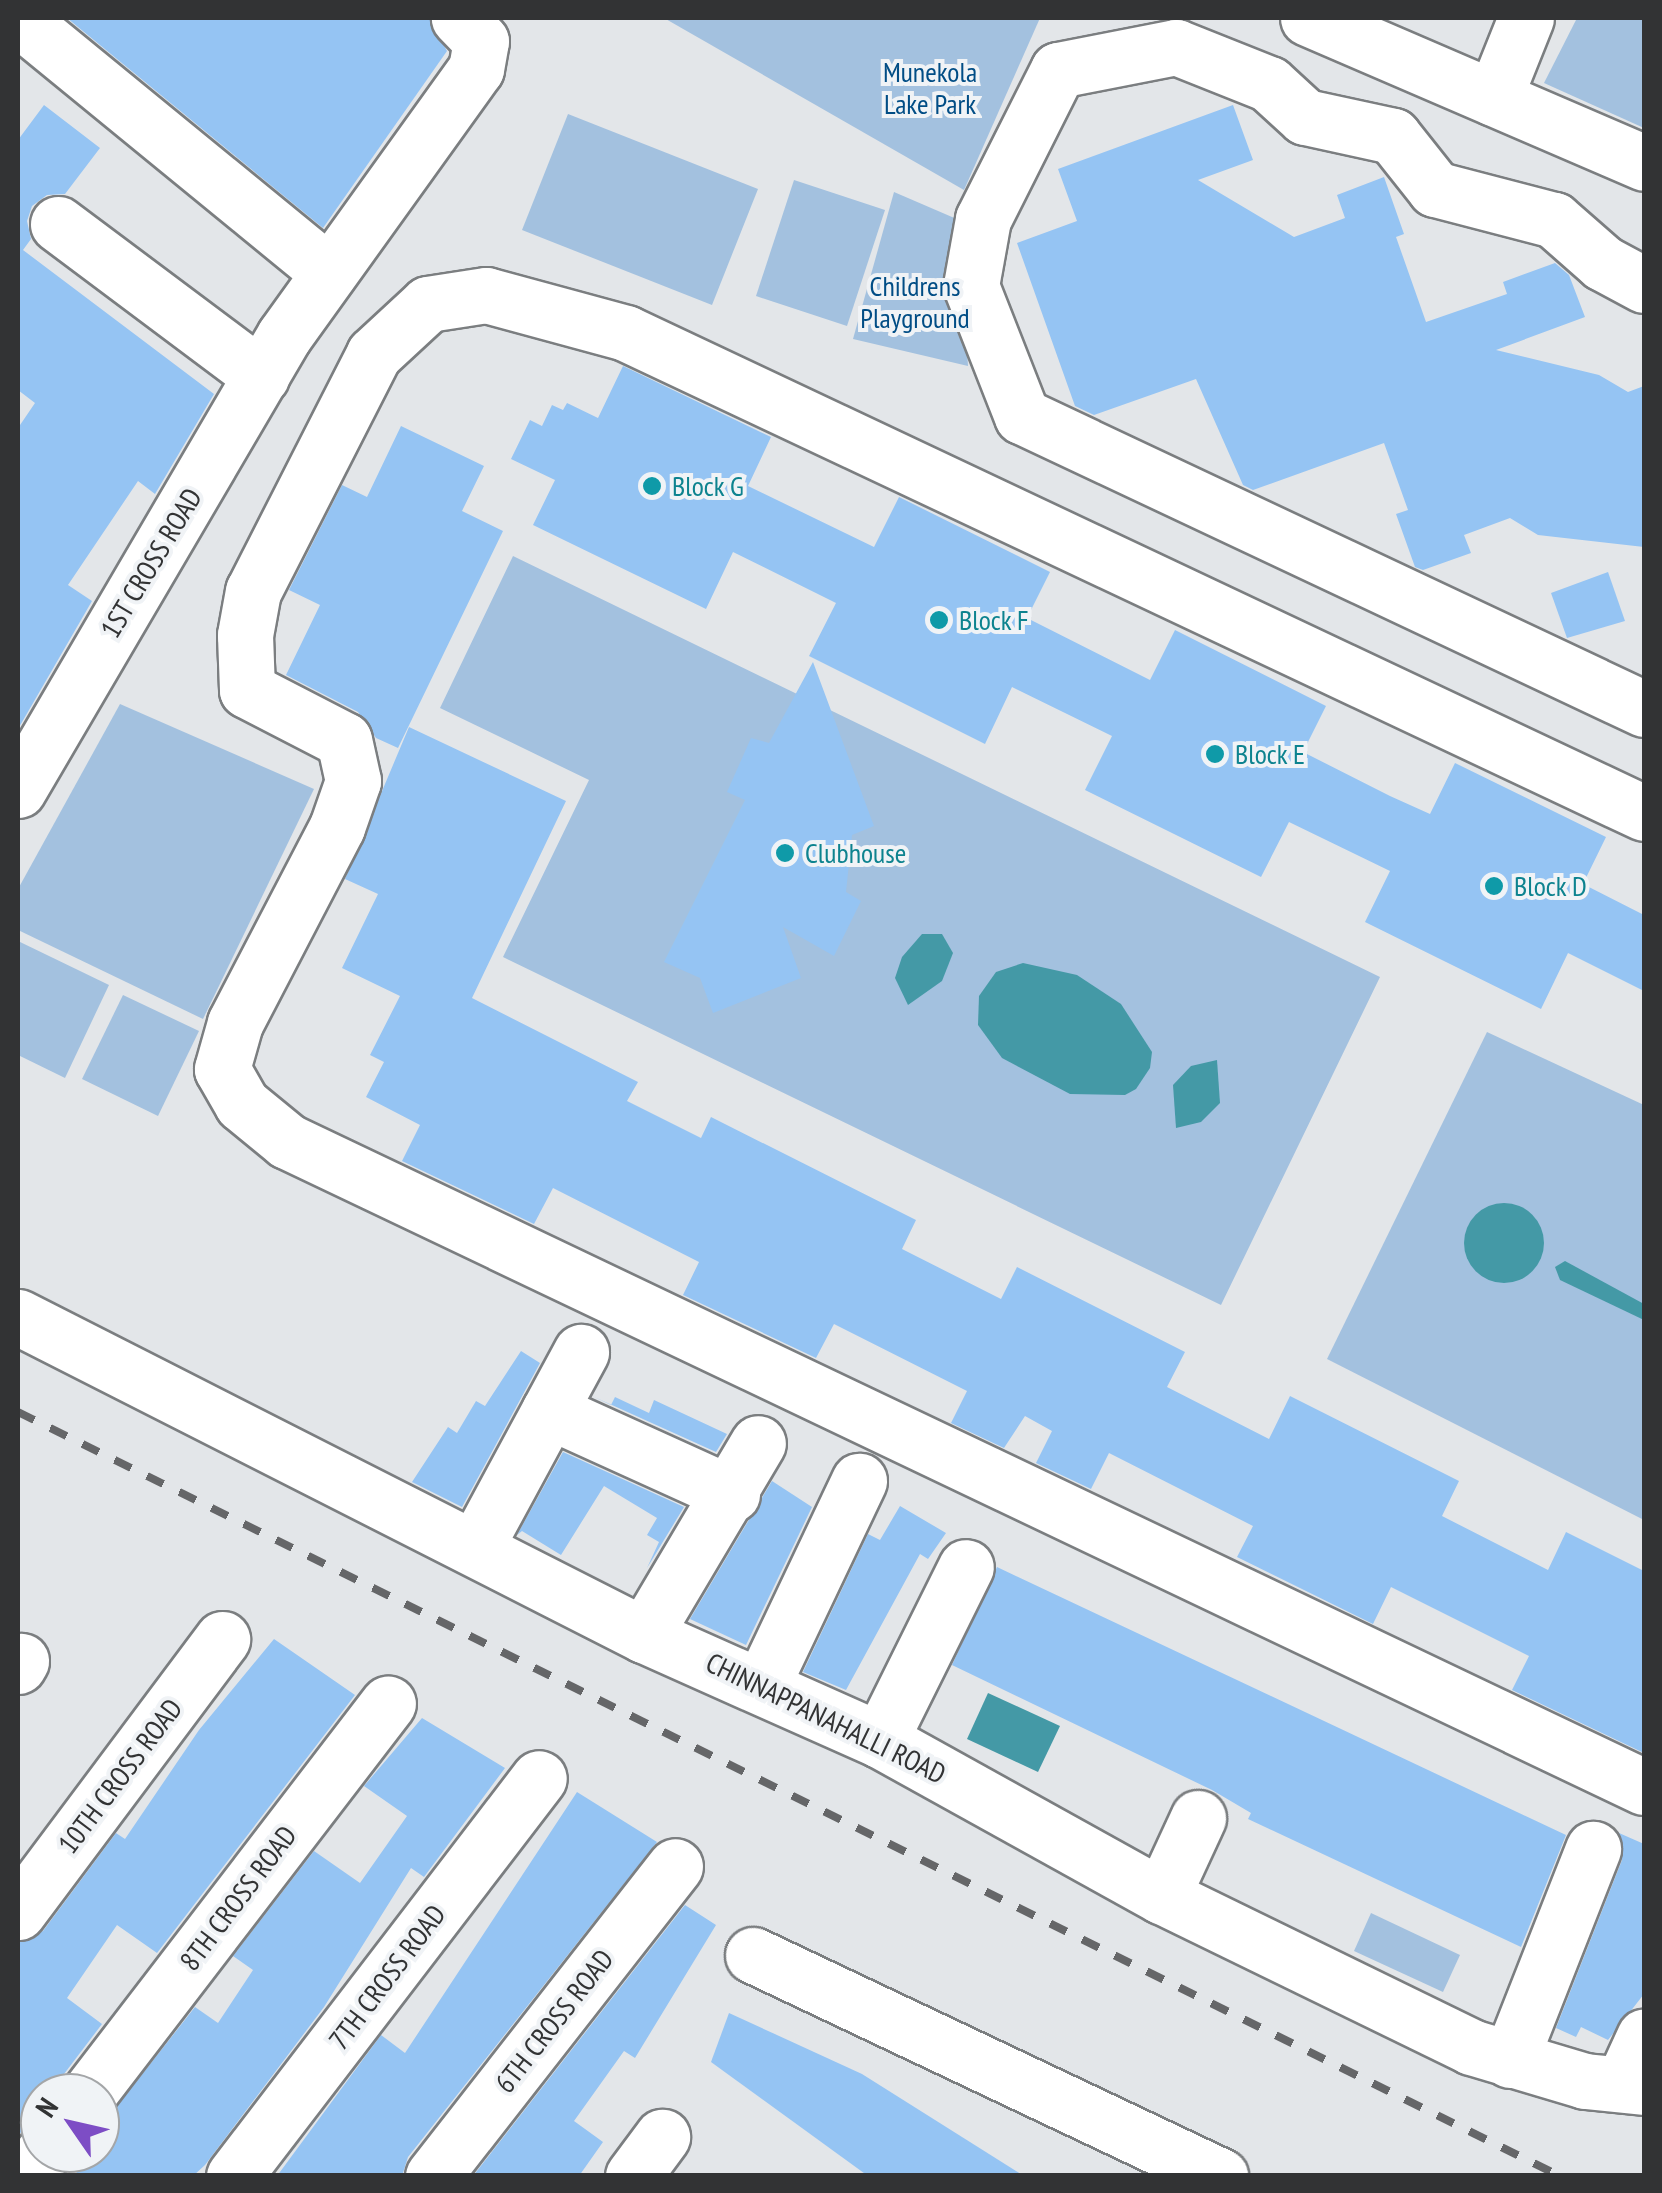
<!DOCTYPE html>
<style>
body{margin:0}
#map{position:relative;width:1662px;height:2193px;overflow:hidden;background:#e3e6e9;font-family:"PT Sans Narrow",sans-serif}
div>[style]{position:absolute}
.green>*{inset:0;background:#a3c1df}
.water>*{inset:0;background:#4499a6}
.round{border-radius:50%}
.building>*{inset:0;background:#95c4f3}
.roads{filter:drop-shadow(2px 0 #7b7e80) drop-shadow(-2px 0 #7b7e80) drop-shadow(0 2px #7b7e80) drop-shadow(0 -2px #7b7e80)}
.minor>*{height:55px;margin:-27.5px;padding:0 27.5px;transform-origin:27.5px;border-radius:27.5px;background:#fff}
.rail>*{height:8px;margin-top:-4px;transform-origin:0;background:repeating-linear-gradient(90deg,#656668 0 18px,transparent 0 36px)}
.dots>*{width:28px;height:28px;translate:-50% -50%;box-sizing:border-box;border:5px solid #f0f3f6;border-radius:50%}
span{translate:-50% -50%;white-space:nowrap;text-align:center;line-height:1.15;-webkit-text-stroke:8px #f0f3f6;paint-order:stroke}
.park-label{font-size:28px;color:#014d85}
.culture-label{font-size:28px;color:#0d838f}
.left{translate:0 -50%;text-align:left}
.street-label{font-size:28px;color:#323334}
.frame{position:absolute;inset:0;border:20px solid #323334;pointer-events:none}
.north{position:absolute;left:20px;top:2073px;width:100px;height:100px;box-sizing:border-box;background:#f0f3f6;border:2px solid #a4a6a8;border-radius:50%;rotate:304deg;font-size:28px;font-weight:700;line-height:40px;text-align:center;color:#323334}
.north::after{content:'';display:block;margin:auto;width:35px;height:45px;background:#7d4dc5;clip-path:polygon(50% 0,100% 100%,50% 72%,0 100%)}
</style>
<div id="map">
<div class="green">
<i style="clip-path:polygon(664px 18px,1040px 18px,964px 190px)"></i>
<i style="clip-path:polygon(1577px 18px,1644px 18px,1644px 128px,1544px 83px)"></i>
<i style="clip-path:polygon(568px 114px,758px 189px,712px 305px,522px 230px)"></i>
<i style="clip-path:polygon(794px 180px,885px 210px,847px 326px,756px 296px)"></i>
<i style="clip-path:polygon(894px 192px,959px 220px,968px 366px,853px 339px)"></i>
<i style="clip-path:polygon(513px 556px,1380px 977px,1221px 1305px,503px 957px,589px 780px,440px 708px)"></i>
<i style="clip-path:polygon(120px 704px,314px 789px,203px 1019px,18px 930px,18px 889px)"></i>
<i style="clip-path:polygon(18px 941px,109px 985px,65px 1078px,18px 1055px)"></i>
<i style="clip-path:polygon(123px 995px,199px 1031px,158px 1116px,82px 1079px)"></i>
<i style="clip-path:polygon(1487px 1032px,1644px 1105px,1644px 1520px,1327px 1359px)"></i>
<i style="clip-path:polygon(1371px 1913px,1460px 1955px,1443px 1992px,1354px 1951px)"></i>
</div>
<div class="water">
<i style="clip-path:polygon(922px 934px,942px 934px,953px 953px,942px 981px,908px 1005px,895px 978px,902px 957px)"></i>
<i style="clip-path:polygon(1023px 963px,1077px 975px,1121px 1004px,1152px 1052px,1150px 1068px,1136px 1089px,1125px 1095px,1070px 1094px,1002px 1058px,978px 1025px,979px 996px,996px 972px)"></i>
<i style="clip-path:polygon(1217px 1060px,1220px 1103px,1201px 1122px,1176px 1128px,1173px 1085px,1191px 1066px)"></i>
<i class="round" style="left:1464px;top:1203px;width:80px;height:80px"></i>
<i style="clip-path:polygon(1565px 1261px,1644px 1304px,1644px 1320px,1560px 1280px,1555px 1267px)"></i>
<i style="clip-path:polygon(988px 1693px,1060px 1726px,1038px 1772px,967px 1739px)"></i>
</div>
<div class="building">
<i style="clip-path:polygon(67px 18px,429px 18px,447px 51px,323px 228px)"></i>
<i style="clip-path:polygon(44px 105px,100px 148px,65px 194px,47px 195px,32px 206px,27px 221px,31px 239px,23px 250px,214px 394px,155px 494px,138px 481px,68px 585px,92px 601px,18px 729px,18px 428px,35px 403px,18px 390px,18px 140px)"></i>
<i style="clip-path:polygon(1233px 105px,1253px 160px,1198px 180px,1294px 237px,1345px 218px,1337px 195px,1384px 177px,1404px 234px,1396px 237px,1426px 322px,1507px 294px,1503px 282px,1555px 263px,1569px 275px,1585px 317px,1496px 350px,1599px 375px,1628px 392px,1644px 386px,1644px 547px,1538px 535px,1510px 518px,1464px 535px,1471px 553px,1423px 570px,1415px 567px,1396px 514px,1408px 510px,1384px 443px,1253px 490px,1243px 485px,1196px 379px,1094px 415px,1075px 406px,1017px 243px,1077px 221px,1058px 169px)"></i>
<i style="clip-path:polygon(623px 366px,771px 437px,748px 486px,874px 547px,899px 497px,1050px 572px,1027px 618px,1150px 680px,1175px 630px,1326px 706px,1303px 752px,1390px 796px,1430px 814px,1455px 763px,1606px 837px,1583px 884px,1644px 915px,1644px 991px,1568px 953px,1541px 1009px,1365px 922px,1390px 871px,1289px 822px,1261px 877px,1085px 790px,1112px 736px,1012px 687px,985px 744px,809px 656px,836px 603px,733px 552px,706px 609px,533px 525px,555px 480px,511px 459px,530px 420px,542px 426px,552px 405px,563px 410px,567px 403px,598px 418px)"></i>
<i style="clip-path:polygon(401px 426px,484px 466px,462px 511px,503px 531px,398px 748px,376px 738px,358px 712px,286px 675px,320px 605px,289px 590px,342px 485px,367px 497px)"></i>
<i style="clip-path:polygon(1608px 572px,1625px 621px,1567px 638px,1551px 593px)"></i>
<i style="clip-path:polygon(813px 662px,874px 826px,852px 835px,846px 892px,861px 901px,834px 956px,783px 927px,801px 978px,713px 1013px,700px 978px,664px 962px,745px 800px,727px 792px,751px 738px,769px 743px)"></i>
<i style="clip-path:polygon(409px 727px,566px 801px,472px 998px,638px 1082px,627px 1101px,701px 1138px,711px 1117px,916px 1220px,902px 1249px,1001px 1299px,1017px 1267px,1185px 1352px,1167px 1387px,1269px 1439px,1290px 1396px,1459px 1481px,1442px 1516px,1548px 1570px,1566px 1532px,1644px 1571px,1644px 1753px,1512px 1690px,1529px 1656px,1391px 1587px,1373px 1624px,1237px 1557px,1253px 1526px,1109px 1453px,1091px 1489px,1036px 1463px,1052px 1431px,1025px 1416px,1004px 1448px,951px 1423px,967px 1391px,834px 1324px,816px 1358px,683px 1295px,699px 1262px,553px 1188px,534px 1224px,402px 1161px,420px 1125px,366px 1097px,384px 1062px,370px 1055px,400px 996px,342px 968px,378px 894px,345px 879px)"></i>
<i style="clip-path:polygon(521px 1351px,540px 1363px,462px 1507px,412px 1482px,448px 1427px,457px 1433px,476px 1401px,485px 1406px)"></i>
<i style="clip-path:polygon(592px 1396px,611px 1405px,615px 1397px,649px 1413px,654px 1400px,727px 1434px,716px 1452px)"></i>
<i style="clip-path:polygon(563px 1452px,684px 1507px,647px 1568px,659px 1542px,647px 1535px,657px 1518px,604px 1486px,561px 1555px,522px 1531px,517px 1535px)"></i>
<i style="clip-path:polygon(772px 1481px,812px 1507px,746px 1645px,690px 1619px)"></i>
<i style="clip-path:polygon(900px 1506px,946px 1533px,928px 1559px,920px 1554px,846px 1690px,803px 1672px,868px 1534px,880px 1540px)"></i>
<i style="clip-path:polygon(997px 1567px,1566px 1835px,1521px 1947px,1248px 1819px,1251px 1813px,1212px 1790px,952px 1665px)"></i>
<i style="clip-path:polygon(274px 1639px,355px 1695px,157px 1953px,117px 1925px,67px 1998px,102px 2024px,64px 2074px,58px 2093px,40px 2093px,40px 2115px,18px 2135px,18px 1943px,43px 1931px,116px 1833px,125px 1839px,199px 1730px)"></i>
<i style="clip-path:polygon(422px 1718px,505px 1768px,424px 1877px,411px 1868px,324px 2007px,205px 2165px,193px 2176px,74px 2176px,91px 2153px,100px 2153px,100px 2141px,117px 2118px,111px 2114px,195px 2007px,218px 2023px,253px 1970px,233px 1956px,314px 1851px,360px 1883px,407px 1816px,364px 1786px)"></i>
<i style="clip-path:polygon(577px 1792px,657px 1842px,408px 2157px,402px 2176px,277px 2176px,381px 2035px,405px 2053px)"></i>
<i style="clip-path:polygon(1619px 1833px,1644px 1844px,1644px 1994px,1608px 2040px,1581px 2027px,1576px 2037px,1556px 2028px,1622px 1860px)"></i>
<i style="clip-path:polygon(685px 1905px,716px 1925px,635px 2058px,624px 2051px,574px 2121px,603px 2142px,579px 2176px,473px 2176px)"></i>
<i style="clip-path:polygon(729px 2013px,862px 2074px,1024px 2176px,868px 2176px,711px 2062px)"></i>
</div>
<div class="roads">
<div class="minor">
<i style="left:18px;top:18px;width:402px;rotate:39.3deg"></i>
<i style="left:1308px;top:18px;width:366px;rotate:23.3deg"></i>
<i style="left:1494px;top:98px;width:86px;rotate:-68.2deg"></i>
<i style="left:58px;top:224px;width:254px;rotate:36.8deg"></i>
<i style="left:1644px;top:285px;width:47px;rotate:-151.8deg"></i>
<i style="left:1603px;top:263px;width:65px;rotate:-138.7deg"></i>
<i style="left:1554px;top:220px;width:123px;rotate:-165.4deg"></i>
<i style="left:1435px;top:189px;width:68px;rotate:-128.4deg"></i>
<i style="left:1393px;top:136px;width:90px;rotate:-167.8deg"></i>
<i style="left:1305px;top:117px;width:49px;rotate:-137.5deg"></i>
<i style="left:1269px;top:84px;width:100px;rotate:-158.3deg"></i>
<i style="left:1176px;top:47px;width:120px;rotate:169deg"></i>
<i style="left:1058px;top:70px;width:167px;rotate:116.7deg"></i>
<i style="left:983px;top:219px;width:68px;rotate:100.2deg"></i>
<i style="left:971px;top:286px;width:140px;rotate:68.6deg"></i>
<i style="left:1022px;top:416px;width:688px;rotate:25.22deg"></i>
<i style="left:18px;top:790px;width:526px;rotate:-59.63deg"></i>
<i style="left:284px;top:336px;width:329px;rotate:-54.3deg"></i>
<i style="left:476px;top:69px;width:28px;rotate:-80deg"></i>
<i style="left:481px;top:41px;width:32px;rotate:-134deg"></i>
<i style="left:1644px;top:813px;width:1125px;rotate:-154.76deg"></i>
<i style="left:626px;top:333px;width:145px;rotate:-164.8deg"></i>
<i style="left:486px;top:295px;width:59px;rotate:171.2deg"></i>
<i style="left:428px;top:304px;width:74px;rotate:137.2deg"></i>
<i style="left:374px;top:354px;width:266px;rotate:117deg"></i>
<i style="left:253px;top:591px;width:45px;rotate:100.3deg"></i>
<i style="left:245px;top:635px;width:55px;rotate:87.9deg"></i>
<i style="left:247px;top:690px;width:109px;rotate:27.3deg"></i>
<i style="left:344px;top:740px;width:42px;rotate:77.6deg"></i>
<i style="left:353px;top:781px;width:49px;rotate:109.2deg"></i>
<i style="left:337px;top:827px;width:221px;rotate:117.5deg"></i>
<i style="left:235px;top:1023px;width:48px;rotate:105.8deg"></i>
<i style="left:222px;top:1069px;width:40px;rotate:60.3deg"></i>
<i style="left:242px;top:1104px;width:58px;rotate:39.4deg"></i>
<i style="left:287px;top:1141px;width:1503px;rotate:25.46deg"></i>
<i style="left:18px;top:1317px;width:702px;rotate:26.93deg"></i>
<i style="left:644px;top:1635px;width:258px;rotate:24deg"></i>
<i style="left:880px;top:1740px;width:322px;rotate:29deg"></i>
<i style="left:1162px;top:1896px;width:344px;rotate:26deg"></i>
<i style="left:1471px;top:2047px;width:119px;rotate:16.6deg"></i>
<i style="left:1585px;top:2081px;width:59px;rotate:5.8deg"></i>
<i style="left:549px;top:1411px;width:201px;rotate:24.4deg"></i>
<i style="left:475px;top:1548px;width:223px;rotate:-61.6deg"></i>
<i style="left:644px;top:1635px;width:223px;rotate:-59.3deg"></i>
<i style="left:18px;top:1666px;width:6px;rotate:-59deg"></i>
<i style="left:763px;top:1683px;width:224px;rotate:-64.6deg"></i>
<i style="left:880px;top:1740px;width:193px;rotate:-63.6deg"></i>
<i style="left:1162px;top:1896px;width:86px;rotate:-65.2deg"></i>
<i style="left:18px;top:1912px;width:341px;rotate:-53.2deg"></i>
<i style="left:753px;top:1955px;width:517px;rotate:25.33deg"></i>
<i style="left:1510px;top:2060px;width:227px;rotate:-68.5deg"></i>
<i style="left:1623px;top:2083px;width:51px;rotate:-65.5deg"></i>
<i style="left:89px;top:2093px;width:491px;rotate:-52.5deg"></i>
<i style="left:25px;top:2176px;width:29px;rotate:-52deg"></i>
<i style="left:234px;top:2176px;width:501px;rotate:-52.54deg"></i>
<i style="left:433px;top:2176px;width:393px;rotate:-52deg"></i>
<i style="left:633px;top:2176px;width:49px;rotate:-53.4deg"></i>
</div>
</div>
<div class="rail">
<i style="left:18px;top:1412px;width:1721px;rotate:26.36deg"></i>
</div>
<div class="dots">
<i style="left:652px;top:486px;background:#0f9aa8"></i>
<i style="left:939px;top:620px;background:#0f9aa8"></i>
<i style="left:1215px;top:754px;background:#0f9aa8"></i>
<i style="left:785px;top:853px;background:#0f9aa8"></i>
<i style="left:1494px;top:886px;background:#0f9aa8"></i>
</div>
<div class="park-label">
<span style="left:930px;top:88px">Munekola<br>Lake Park</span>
<span style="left:915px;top:302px">Childrens<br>Playground</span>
</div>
<div class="culture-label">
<span class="left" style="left:672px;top:486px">Block G</span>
<span class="left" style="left:959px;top:620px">Block F</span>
<span class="left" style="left:1235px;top:754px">Block E</span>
<span class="left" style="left:805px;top:853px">Clubhouse</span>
<span class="left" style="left:1514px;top:886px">Block D</span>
</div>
<div class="street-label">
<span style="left:151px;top:563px;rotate:-59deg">1ST CROSS ROAD</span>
<span style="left:826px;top:1718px;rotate:26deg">CHINNAPPANAHALLI ROAD</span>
<span style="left:120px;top:1776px;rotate:-53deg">10TH CROSS ROAD</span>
<span style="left:238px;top:1898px;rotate:-53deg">8TH CROSS ROAD</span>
<span style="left:387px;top:1977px;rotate:-53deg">7TH CROSS ROAD</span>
<span style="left:554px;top:2021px;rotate:-52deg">6TH CROSS ROAD</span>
</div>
<div class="frame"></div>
<div class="north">N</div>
</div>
